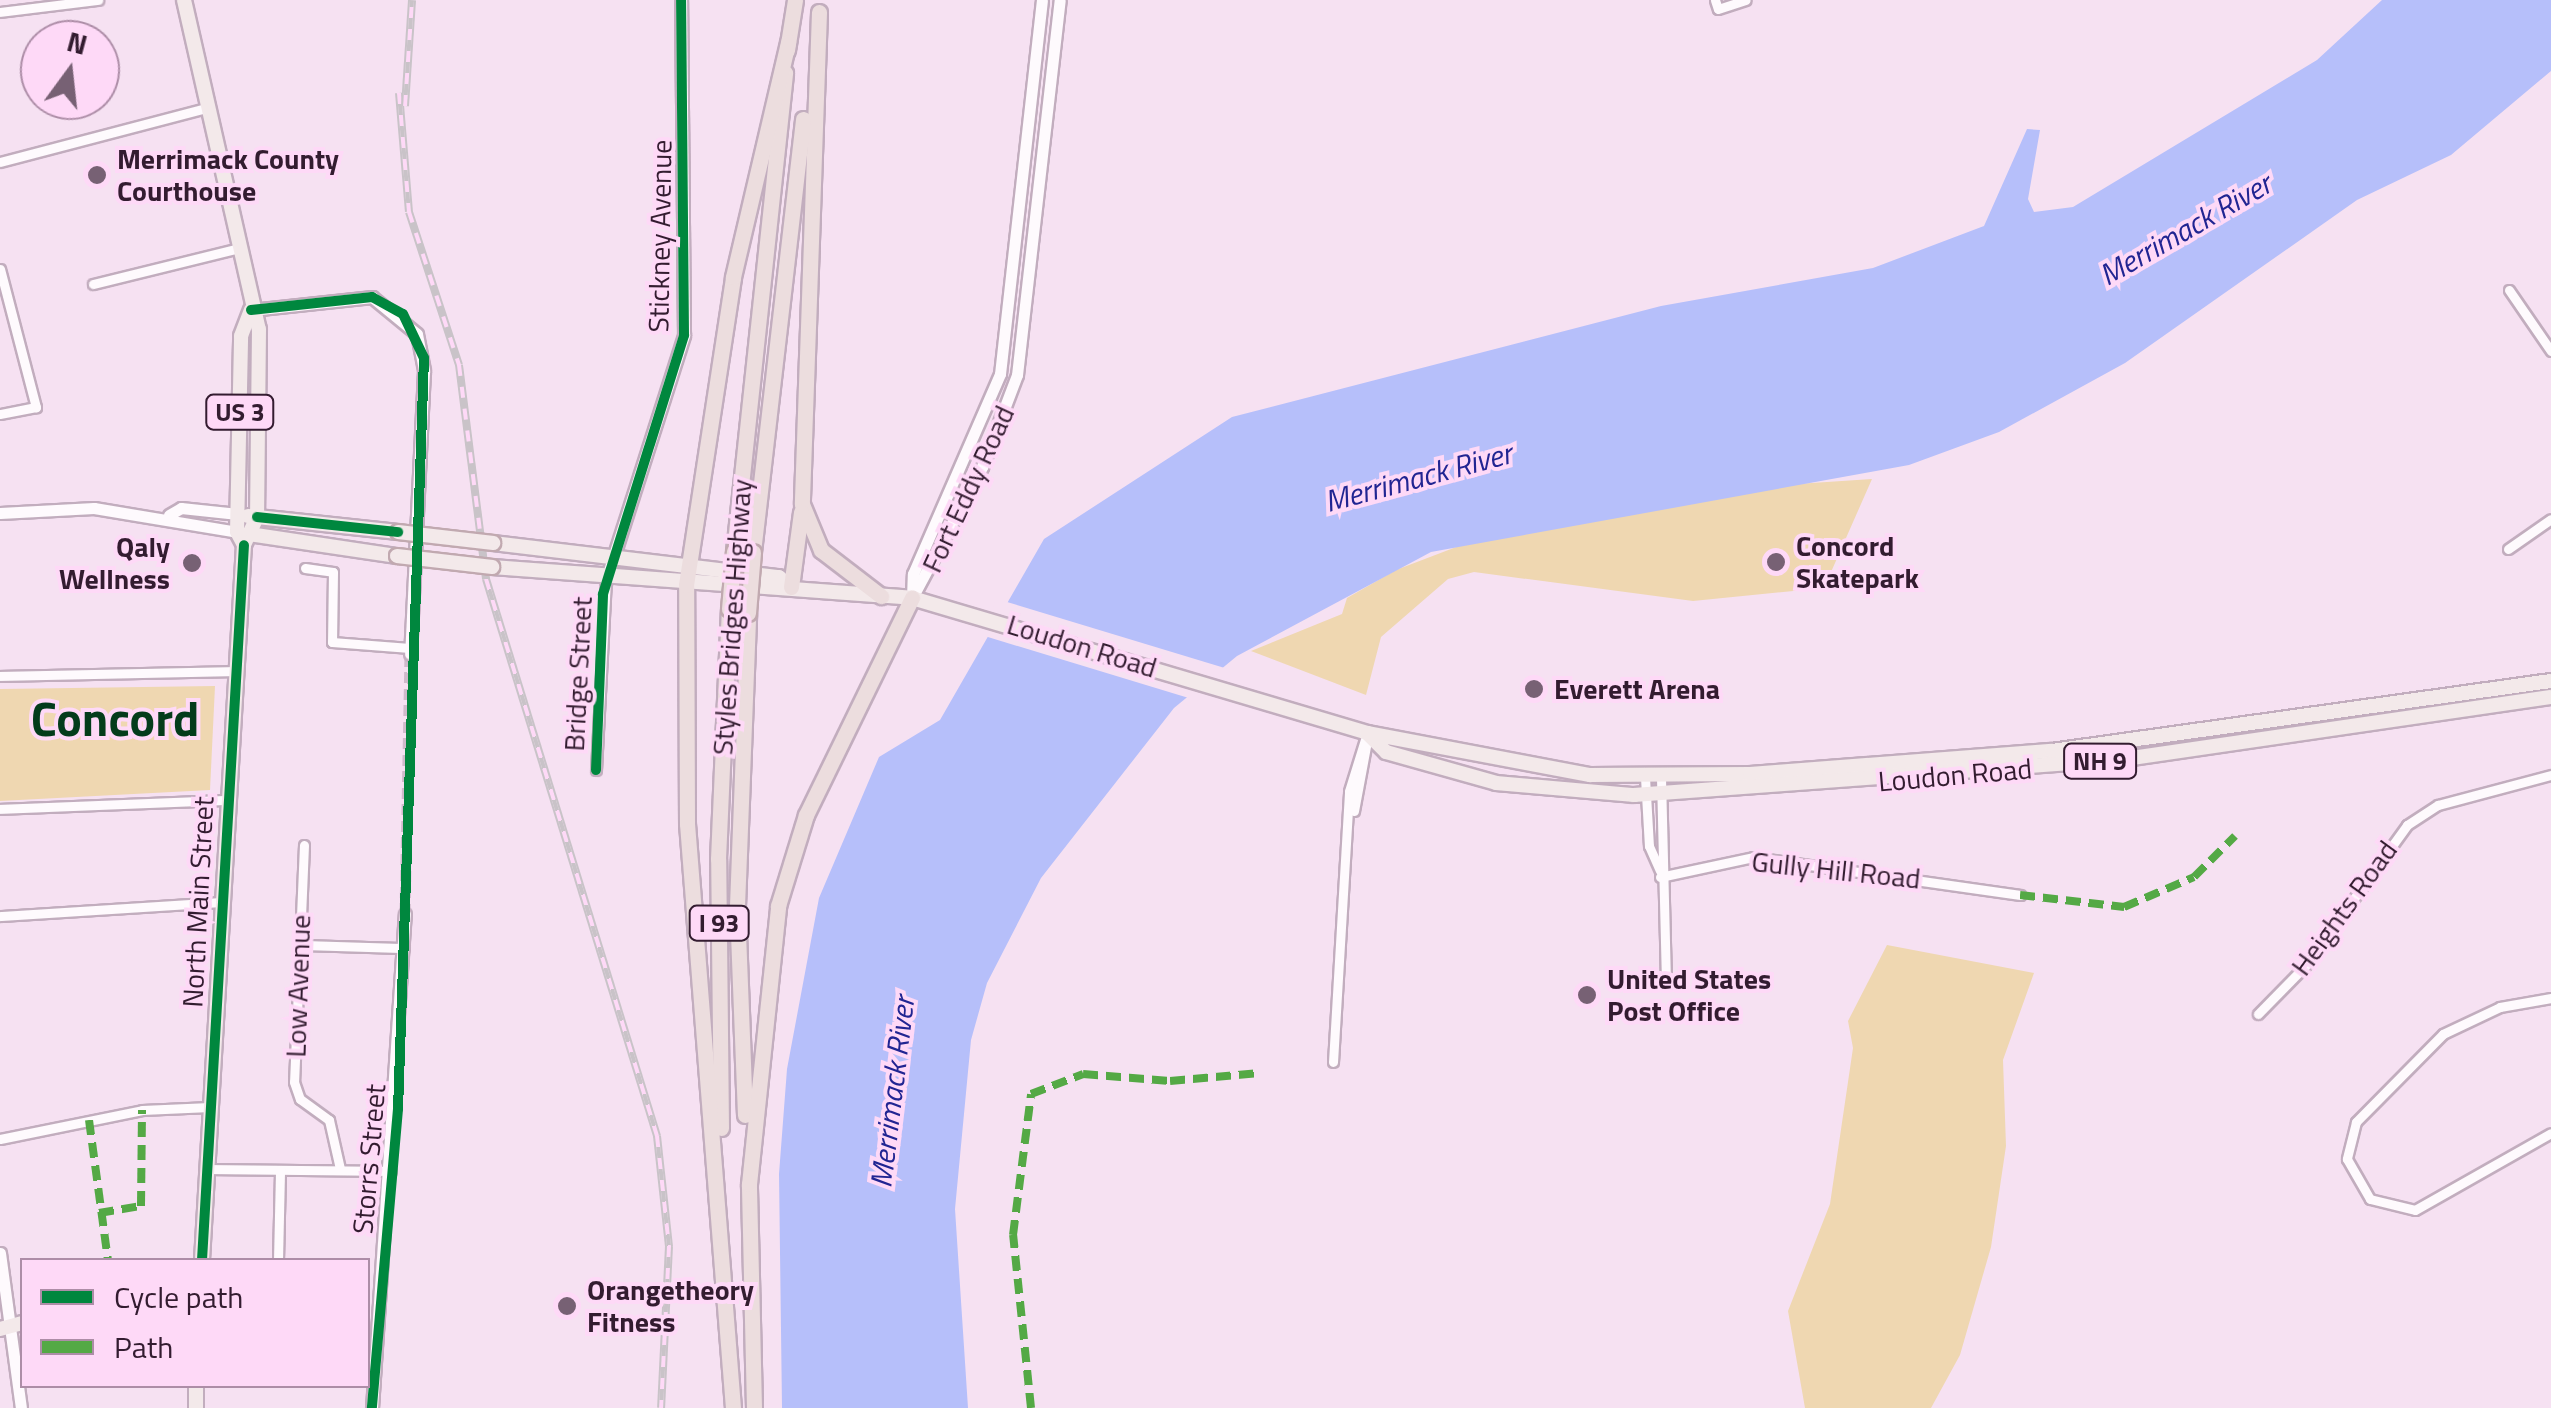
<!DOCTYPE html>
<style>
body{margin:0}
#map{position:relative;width:2551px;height:1408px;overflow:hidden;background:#f6e1f2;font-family:"Titillium Web",sans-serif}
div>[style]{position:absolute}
.green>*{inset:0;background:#efd7b1}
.water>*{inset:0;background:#b6bffa}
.pier>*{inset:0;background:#f6e1f2}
.tertiary-tunnel>*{height:11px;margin-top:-5.5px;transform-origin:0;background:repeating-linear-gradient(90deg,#cfbacb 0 11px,transparent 0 16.5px)}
.roads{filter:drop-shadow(2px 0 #c2adbe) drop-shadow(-2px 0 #c2adbe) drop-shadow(0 2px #c2adbe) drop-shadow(0 -2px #c2adbe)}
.minor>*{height:9px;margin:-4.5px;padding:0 4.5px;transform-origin:4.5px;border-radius:4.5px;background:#fefafd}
.tertiary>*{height:11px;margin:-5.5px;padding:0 5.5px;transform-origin:5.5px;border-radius:5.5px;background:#fefafd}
.primary>*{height:14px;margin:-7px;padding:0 7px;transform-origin:7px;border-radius:7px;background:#f3e9ea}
.motorway>*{height:15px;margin:-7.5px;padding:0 7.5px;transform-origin:7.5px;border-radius:7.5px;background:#ecddde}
.rail>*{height:8px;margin-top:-4px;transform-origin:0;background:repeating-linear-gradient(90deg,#fed9f7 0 11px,#c9c3c8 0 22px);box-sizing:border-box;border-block:2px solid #c9c3c8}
.bridges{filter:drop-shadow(2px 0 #c1a9b0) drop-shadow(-2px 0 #c1a9b0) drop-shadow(0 2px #c1a9b0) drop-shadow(0 -2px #c1a9b0)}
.primary-bridge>*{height:14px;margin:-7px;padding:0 7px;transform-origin:7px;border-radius:7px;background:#f3e9ea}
.motorway-bridge>*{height:15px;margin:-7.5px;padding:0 7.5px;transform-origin:7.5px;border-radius:7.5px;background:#ecddde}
.quiet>*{height:8px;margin-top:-4px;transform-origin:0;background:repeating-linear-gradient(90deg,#54a945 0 15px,transparent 0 23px)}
.cycleway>*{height:10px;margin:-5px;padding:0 5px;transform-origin:5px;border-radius:5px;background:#00873e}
.dots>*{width:28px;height:28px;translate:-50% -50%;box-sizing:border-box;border:5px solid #fed9f7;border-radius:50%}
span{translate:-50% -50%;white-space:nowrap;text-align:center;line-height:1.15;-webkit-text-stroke:8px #fed9f7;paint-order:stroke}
.shield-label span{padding:2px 8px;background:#fed9f7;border:2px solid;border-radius:8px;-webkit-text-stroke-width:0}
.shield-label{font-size:25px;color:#331c30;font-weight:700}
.poi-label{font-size:28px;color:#331c30;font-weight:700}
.left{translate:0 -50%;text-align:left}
.right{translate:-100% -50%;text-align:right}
.street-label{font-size:28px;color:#331c30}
.water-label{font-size:30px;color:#212592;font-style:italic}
.town-label{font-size:48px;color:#043c1b;font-weight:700}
.legend{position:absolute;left:20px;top:1258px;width:350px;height:130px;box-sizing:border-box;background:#fed9f7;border:2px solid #ad8da7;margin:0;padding:12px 18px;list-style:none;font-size:30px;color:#331c30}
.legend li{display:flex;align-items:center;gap:20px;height:50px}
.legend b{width:50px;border:2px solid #ad8da7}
.north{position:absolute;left:20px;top:20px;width:100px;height:100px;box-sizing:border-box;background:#fed9f7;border:2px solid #ad8da7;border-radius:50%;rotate:15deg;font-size:28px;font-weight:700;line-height:40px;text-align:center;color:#331c30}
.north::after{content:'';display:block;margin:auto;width:35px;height:45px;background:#776174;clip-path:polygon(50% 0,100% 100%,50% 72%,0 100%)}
</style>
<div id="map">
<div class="green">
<i style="clip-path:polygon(1872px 479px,1824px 588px,1693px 601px,1474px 572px,1448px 579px,1381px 637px,1366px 695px,1251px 651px,1342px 614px,1347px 598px,1396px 570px,1506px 528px,1738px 488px)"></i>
<i style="clip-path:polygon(215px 686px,210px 790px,0 801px,0 689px)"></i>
<i style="clip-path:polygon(1887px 945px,2034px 973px,2003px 1060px,2006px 1146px,1991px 1247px,1960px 1355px,1931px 1408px,1805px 1408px,1788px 1311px,1830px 1204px,1853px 1048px,1848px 1021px)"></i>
</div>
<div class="water">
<i style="clip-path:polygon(2382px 0,2551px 0,2551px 71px,2451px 155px,2357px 200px,2125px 363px,1999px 432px,1909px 465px,1431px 552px,1237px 656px,1174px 708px,1041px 878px,987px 983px,971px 1040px,955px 1209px,968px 1408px,782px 1408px,779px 1174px,787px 1069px,819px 898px,879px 757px,940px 720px,1044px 539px,1232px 417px,1661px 306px,1873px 268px,1984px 226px,2027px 129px,2040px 130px,2028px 199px,2034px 212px,2073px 207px,2317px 60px)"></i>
</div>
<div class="pier">
<i style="clip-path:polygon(997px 599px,1228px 669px,1192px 699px,978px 634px)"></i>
</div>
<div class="tertiary-tunnel">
<i style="left:405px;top:914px;width:260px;rotate:-88.9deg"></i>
</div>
<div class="roads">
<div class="minor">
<i style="left:1715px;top:0;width:9px;rotate:72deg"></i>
<i style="left:1718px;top:9px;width:29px;rotate:-18deg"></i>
<i style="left:0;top:12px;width:99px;rotate:-7deg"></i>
<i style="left:0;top:162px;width:216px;rotate:-14.7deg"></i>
<i style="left:0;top:269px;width:143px;rotate:75.4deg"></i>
<i style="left:36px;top:407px;width:37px;rotate:169deg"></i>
<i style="left:93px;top:284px;width:151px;rotate:-13.8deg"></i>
<i style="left:2509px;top:290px;width:74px;rotate:55.5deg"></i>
<i style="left:2508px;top:549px;width:52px;rotate:-34.9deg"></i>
<i style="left:305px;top:568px;width:28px;rotate:8deg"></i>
<i style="left:333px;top:572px;width:70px;rotate:90.8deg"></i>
<i style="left:332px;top:642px;width:78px;rotate:4.4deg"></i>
<i style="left:0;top:676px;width:234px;rotate:-1.2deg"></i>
<i style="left:596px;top:770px;width:190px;rotate:-87deg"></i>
<i style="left:1645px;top:777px;width:69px;rotate:86.7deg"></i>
<i style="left:1649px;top:846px;width:27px;rotate:66deg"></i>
<i style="left:1661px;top:778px;width:203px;rotate:88.6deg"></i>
<i style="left:0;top:809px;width:226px;rotate:-2.3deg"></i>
<i style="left:1354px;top:811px;width:71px;rotate:-79.5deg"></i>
<i style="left:304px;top:845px;width:237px;rotate:92.4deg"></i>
<i style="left:294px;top:1082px;width:18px;rotate:71deg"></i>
<i style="left:300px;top:1099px;width:36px;rotate:36deg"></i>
<i style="left:329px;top:1120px;width:50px;rotate:77.3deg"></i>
<i style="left:1660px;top:877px;width:95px;rotate:-12.1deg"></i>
<i style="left:1753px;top:857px;width:270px;rotate:8.1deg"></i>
<i style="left:0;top:916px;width:221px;rotate:-3.6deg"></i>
<i style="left:300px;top:945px;width:104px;rotate:1.7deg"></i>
<i style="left:2551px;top:998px;width:52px;rotate:170deg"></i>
<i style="left:2500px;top:1007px;width:63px;rotate:154.7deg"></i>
<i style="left:2443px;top:1034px;width:124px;rotate:134.7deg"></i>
<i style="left:2356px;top:1122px;width:38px;rotate:104deg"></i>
<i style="left:2347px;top:1159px;width:46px;rotate:60.1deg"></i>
<i style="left:2370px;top:1199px;width:46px;rotate:13.7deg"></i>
<i style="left:2415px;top:1210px;width:156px;rotate:-29.5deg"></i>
<i style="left:2258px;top:1014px;width:67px;rotate:-45.6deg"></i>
<i style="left:2305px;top:966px;width:174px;rotate:-54.1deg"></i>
<i style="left:2407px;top:825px;width:37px;rotate:-33deg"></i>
<i style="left:2438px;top:805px;width:117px;rotate:-14.9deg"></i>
<i style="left:1333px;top:1062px;width:271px;rotate:-86.6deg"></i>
<i style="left:1349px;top:791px;width:61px;rotate:-72.8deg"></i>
<i style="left:0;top:1139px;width:145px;rotate:-11.5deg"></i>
<i style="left:142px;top:1110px;width:68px;rotate:-2.5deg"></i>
<i style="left:209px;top:1169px;width:182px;rotate:0.6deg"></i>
<i style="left:278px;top:1260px;width:90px;rotate:-88.7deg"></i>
</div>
<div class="tertiary">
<i style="left:251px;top:310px;width:122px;rotate:-6.1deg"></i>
<i style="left:372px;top:297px;width:58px;rotate:39.4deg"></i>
<i style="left:417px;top:334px;width:38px;rotate:79deg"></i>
<i style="left:424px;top:371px;width:283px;rotate:92.8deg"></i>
<i style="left:0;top:513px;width:94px;rotate:-3deg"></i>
<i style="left:94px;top:508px;width:145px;rotate:9.5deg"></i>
<i style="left:169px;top:515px;width:14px;rotate:-30deg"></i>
<i style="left:181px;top:508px;width:57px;rotate:6deg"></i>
<i style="left:606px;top:580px;width:257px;rotate:-72.3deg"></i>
<i style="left:684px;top:335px;width:335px;rotate:-90.5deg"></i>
<i style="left:912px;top:598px;width:149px;rotate:-61.9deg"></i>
<i style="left:982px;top:467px;width:98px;rotate:-69.2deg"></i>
<i style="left:1017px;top:375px;width:377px;rotate:-83.5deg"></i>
<i style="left:912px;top:598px;width:24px;rotate:-88deg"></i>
<i style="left:913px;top:574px;width:218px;rotate:-66.5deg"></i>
<i style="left:1000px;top:374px;width:376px;rotate:-83.6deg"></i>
<i style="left:0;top:1253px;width:156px;rotate:82.3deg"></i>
<i style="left:372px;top:1408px;width:495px;rotate:-86.2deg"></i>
</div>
<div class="primary">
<i style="left:184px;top:0;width:337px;rotate:77.2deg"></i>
<i style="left:259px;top:329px;width:188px;rotate:90.6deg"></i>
<i style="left:257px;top:517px;width:31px;rotate:115deg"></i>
<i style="left:248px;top:516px;width:151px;rotate:6.1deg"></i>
<i style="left:249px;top:534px;width:150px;rotate:8.5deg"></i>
<i style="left:493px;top:543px;width:288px;rotate:6.8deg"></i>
<i style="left:779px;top:577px;width:16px;rotate:40deg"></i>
<i style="left:492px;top:567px;width:421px;rotate:4.2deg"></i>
<i style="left:912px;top:598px;width:475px;rotate:16.5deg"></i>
<i style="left:1367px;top:733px;width:227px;rotate:10.7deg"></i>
<i style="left:1590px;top:775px;width:160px;rotate:-0.4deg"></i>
<i style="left:1750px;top:774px;width:303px;rotate:-4.4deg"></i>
<i style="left:2052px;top:751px;width:504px;rotate:-7.99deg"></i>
<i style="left:1367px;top:733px;width:27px;rotate:45deg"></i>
<i style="left:1386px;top:752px;width:114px;rotate:15.7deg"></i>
<i style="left:1496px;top:783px;width:139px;rotate:5deg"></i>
<i style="left:1634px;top:795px;width:492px;rotate:-4.2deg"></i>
<i style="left:2125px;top:759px;width:430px;rotate:-8.3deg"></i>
<i style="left:202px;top:1260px;width:716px;rotate:-86.64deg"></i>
<i style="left:244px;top:545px;width:15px;rotate:-118deg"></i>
<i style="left:237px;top:532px;width:196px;rotate:-88.8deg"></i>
<i style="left:241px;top:336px;width:28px;rotate:-69deg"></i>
<i style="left:0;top:1329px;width:23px;rotate:-15deg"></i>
<i style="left:196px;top:1408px;width:22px;rotate:-90deg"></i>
</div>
<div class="motorway">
<i style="left:819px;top:12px;width:492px;rotate:92deg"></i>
<i style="left:802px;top:504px;width:50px;rotate:67.6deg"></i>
<i style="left:821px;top:550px;width:76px;rotate:37.5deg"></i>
<i style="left:787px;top:50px;width:51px;rotate:-80.9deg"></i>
<i style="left:734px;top:551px;width:481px;rotate:-83.9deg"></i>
<i style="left:753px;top:552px;width:436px;rotate:-83.4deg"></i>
<i style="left:791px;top:587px;width:76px;rotate:-82.4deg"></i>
<i style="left:745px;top:1115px;width:209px;rotate:-92.2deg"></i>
<i style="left:737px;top:906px;width:293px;rotate:-87.8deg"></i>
<i style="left:721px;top:1128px;width:269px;rotate:-90.6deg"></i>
<i style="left:718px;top:859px;width:250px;rotate:-87.5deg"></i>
<i style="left:733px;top:1408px;width:586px;rotate:-94.5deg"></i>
<i style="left:687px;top:824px;width:239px;rotate:-90.2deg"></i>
<i style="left:686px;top:585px;width:312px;rotate:-81.3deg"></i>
<i style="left:733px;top:277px;width:241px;rotate:-76.8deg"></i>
<i style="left:754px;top:1408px;width:224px;rotate:-91.3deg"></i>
<i style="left:749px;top:1184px;width:280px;rotate:-84deg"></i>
<i style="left:778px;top:906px;width:95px;rotate:-72.9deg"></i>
<i style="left:806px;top:815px;width:242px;rotate:-64deg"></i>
</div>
</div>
<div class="rail">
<i style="left:399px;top:93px;width:119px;rotate:85.2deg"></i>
<i style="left:409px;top:212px;width:161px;rotate:71.9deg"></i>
<i style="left:459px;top:365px;width:216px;rotate:82.8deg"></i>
<i style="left:486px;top:579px;width:583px;rotate:72.93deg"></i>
<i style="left:657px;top:1136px;width:111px;rotate:83.8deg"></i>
<i style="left:669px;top:1246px;width:162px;rotate:92.8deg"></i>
<i style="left:405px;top:106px;width:106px;rotate:-86.2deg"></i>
</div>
<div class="bridges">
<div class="primary-bridge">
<i style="left:398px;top:532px;width:96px;rotate:6.6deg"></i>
<i style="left:397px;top:556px;width:96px;rotate:6.6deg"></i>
</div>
<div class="motorway-bridge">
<i style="left:729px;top:609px;width:58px;rotate:-85.1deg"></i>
<i style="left:748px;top:613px;width:61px;rotate:-85.3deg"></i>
</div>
</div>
<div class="quiet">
<i style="left:2020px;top:895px;width:105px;rotate:6.6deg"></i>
<i style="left:2124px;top:907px;width:76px;rotate:-23.2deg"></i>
<i style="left:2194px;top:877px;width:58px;rotate:-45deg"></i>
<i style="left:89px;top:1120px;width:141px;rotate:82.3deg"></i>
<i style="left:99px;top:1213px;width:43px;rotate:-9.5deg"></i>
<i style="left:141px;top:1206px;width:96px;rotate:-89.4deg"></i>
<i style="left:1031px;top:1408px;width:174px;rotate:-95.9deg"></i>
<i style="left:1013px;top:1235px;width:142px;rotate:-82.7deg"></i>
<i style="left:1031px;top:1094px;width:56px;rotate:-21deg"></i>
<i style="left:1083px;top:1074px;width:87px;rotate:4.6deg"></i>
<i style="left:1170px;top:1081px;width:90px;rotate:-5.1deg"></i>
</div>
<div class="cycleway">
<i style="left:251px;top:310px;width:122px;rotate:-6.1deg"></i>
<i style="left:372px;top:297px;width:35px;rotate:29deg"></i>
<i style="left:403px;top:314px;width:49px;rotate:64.5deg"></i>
<i style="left:424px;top:358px;width:751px;rotate:91.98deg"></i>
<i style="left:398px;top:1109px;width:300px;rotate:95deg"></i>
<i style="left:257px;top:517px;width:142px;rotate:6.1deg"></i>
<i style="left:596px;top:770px;width:176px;rotate:-87.7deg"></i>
<i style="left:603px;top:594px;width:271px;rotate:-72.6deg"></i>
<i style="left:684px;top:335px;width:335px;rotate:-90.5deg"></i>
<i style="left:202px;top:1260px;width:716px;rotate:-86.64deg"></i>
</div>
<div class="dots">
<i style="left:97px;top:175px;background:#776174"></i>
<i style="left:1776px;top:562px;background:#776174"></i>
<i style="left:192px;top:563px;background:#776174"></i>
<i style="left:1534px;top:689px;background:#776174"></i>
<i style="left:1587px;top:995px;background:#776174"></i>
<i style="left:567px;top:1306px;background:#776174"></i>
</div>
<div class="shield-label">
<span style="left:240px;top:412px">US 3</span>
<span style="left:2100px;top:761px">NH 9</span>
<span style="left:719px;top:923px">I 93</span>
</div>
<div class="poi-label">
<span class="left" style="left:117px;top:175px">Merrimack County<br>Courthouse</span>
<span class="left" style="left:1796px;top:562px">Concord<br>Skatepark</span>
<span class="right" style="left:170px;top:563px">Qaly<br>Wellness</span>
<span class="left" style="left:1554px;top:689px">Everett Arena</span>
<span class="left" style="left:1607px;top:995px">United States<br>Post Office</span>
<span class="left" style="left:587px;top:1306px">Orangetheory<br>Fitness</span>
</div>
<div class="street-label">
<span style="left:660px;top:236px;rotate:-89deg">Stickney Avenue</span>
<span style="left:968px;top:489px;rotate:-65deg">Fort Eddy Road</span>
<span style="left:732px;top:617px;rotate:-86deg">Styles Bridges Highway</span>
<span style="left:1082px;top:646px;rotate:17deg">Loudon Road</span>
<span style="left:578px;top:674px;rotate:-87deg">Bridge Street</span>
<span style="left:1955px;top:775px;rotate:-5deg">Loudon Road</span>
<span style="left:1836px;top:870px;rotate:6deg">Gully Hill Road</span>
<span style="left:198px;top:902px;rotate:-87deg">North Main Street</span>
<span style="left:2344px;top:908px;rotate:-54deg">Heights Road</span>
<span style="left:298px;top:986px;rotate:-88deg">Low Avenue</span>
<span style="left:369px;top:1159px;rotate:-85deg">Storrs Street</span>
</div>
<div class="water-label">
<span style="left:2185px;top:229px;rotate:-30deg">Merrimack River</span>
<span style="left:1418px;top:477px;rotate:-15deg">Merrimack River</span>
<span style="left:892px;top:1092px;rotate:-83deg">Merrimack River</span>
</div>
<div class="town-label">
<span style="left:115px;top:719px">Concord</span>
</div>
<ul class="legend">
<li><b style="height:12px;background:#00873e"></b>Cycle path</li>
<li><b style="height:12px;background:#54a945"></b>Path</li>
</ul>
<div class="north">N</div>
</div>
